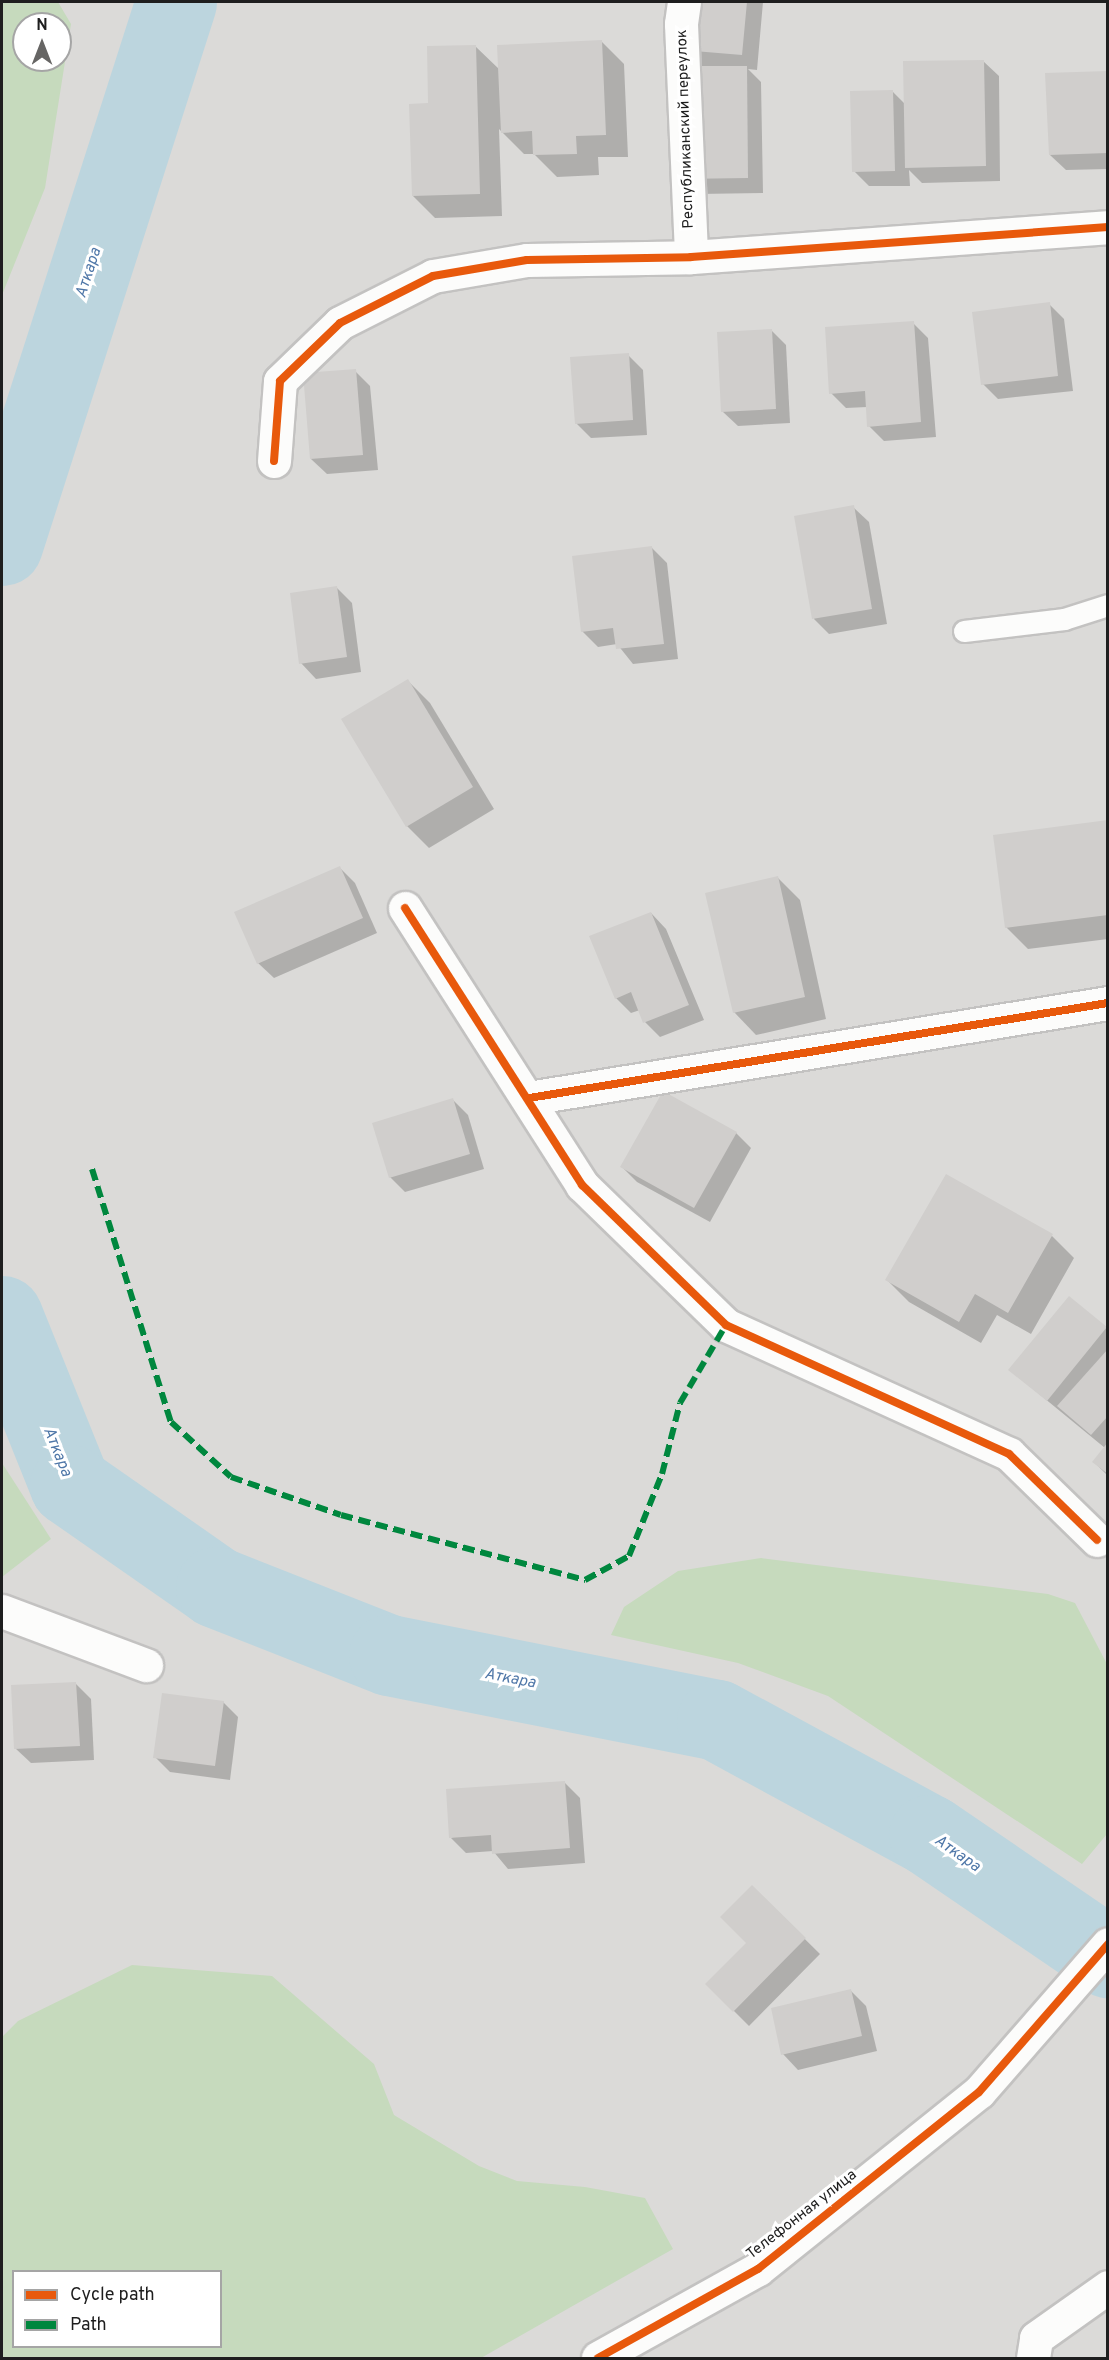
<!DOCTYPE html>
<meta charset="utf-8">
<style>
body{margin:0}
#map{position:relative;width:1109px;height:2360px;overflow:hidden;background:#eceae6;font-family:Overpass,sans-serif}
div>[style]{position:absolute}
.residential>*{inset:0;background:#dbdad8}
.forest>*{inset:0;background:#c6dabd}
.shadow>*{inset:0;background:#0003}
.river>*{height:81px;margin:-40.5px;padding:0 40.5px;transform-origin:40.5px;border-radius:40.5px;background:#bcd5de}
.building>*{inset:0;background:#d0cecc}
.roads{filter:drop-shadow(2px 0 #c3c2c1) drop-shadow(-2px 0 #c3c2c1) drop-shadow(0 2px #c3c2c1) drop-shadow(0 -2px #c3c2c1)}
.service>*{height:21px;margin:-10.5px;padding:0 10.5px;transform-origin:10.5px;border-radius:10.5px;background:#fcfcfb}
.minor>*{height:33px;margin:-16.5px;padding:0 16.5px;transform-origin:16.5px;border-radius:16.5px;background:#fcfcfb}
.tertiary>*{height:33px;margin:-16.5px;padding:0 16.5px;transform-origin:16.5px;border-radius:16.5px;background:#fcfcfb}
.quiet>*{height:6px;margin-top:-3px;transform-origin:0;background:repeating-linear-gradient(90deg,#00873e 0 12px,transparent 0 18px)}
.cycleway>*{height:8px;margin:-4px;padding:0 4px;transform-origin:4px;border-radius:4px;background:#e8590c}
span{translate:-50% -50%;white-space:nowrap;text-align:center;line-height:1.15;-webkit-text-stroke:6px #fff;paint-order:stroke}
.street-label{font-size:15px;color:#1e1e1e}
.water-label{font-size:16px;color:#4f77a8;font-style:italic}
.frame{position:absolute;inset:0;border:3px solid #1e1e1e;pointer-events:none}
.legend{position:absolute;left:12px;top:2270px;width:210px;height:78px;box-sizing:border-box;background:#fff;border:2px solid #a5a5a5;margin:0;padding:8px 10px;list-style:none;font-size:18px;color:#1e1e1e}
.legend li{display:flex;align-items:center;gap:12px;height:30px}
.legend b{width:30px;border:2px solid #a5a5a5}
.north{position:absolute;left:12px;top:12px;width:60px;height:60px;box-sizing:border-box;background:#fff;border:2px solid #a5a5a5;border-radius:50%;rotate:0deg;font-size:16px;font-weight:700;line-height:24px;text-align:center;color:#1e1e1e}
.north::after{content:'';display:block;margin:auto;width:21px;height:27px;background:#666564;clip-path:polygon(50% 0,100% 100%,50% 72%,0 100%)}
</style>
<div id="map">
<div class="residential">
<i style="clip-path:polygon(evenodd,2px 2px,1107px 2px,1107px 2358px,2px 2358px,2px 2px,24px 24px,60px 24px,60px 60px,24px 60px,24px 24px,2px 2px,14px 2272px,220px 2272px,220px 2346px,14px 2346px,14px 2272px)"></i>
</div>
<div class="forest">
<i style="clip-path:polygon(evenodd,2px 2px,58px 2px,71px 24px,45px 188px,2px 295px,2px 2px,24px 24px,60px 24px,60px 60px,24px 60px,24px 24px)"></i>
<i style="clip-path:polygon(2px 1463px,51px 1539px,2px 1577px)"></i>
<i style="clip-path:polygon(761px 1558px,1048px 1594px,1075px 1603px,1108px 1666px,1107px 1834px,1082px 1864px,828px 1696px,738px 1663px,611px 1635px,624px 1607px,678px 1571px)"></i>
<i style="clip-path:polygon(evenodd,132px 1965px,272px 1976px,374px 2064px,394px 2115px,479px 2166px,517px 2181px,585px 2187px,645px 2198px,673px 2249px,481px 2358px,2px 2358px,2px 2037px,18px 2021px,132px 1965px,14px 2272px,220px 2272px,220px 2346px,14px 2346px,14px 2272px)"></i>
</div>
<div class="shadow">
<i style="clip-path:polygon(688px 2px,763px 2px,757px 70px,748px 69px,761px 82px,763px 193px,698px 194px,702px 68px,684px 49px)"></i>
<i style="clip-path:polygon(602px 42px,624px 64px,628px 157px,598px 157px,599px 175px,557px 177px,534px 154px,524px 154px,499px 129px,502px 216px,435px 218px,413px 196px,430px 104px,475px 46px,500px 70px)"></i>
<i style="clip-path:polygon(983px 61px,999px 76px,1000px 181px,922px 183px,909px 170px,910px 186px,869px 186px,854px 171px,893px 92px,905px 104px)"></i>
<i style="clip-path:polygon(1108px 72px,1108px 169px,1066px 170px,1050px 155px)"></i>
<i style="clip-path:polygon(1049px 304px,1064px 319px,1073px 391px,998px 399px,983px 384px)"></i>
<i style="clip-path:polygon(913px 323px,928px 338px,936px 437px,884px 441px,869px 426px,867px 407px,846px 408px,831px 393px)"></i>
<i style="clip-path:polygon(771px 330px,786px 345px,790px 423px,738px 426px,722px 411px)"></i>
<i style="clip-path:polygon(628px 355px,643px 370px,647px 435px,591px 438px,576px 423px)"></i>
<i style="clip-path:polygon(355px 371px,370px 386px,378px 470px,327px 474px,311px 459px)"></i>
<i style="clip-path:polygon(853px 507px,869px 522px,887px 624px,829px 634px,814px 619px)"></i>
<i style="clip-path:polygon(652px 548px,667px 563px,678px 659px,633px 664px,617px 644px,598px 647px,582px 631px)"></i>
<i style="clip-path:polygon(337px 588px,352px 603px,361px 672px,316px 679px,301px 663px)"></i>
<i style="clip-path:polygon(408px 681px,430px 703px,494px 809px,429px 848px,407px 826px)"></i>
<i style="clip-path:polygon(1108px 822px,1108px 939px,1028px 949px,1006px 927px)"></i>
<i style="clip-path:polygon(340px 868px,355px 883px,377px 933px,274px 978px,258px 963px)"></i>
<i style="clip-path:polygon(778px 878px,800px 900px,826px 1019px,756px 1035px,734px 1012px)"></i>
<i style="clip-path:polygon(651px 913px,666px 929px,704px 1020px,660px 1037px,645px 1022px,640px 1010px,631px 1013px,616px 998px)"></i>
<i style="clip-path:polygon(453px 1100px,468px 1115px,484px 1169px,405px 1192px,390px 1177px)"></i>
<i style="clip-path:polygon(736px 1133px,751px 1148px,710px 1222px,637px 1182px,622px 1167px)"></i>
<i style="clip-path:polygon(1052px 1236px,1074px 1258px,1031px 1334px,997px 1315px,981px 1343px,909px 1302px,887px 1280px)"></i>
<i style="clip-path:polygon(1069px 1298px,1108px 1329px,1108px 1476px,1094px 1462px,1105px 1448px,1010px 1370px)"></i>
<i style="clip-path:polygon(76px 1684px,91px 1699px,94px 1760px,31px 1763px,15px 1748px)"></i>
<i style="clip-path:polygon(223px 1702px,238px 1717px,230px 1780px,170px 1772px,155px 1757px)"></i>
<i style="clip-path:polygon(564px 1782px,580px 1798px,585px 1863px,508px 1869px,493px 1851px,466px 1853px,451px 1838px)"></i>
<i style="clip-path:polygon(752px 1887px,820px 1954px,749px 2026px,707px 1984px,748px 1943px)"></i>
<i style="clip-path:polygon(851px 1991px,866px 2006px,877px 2051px,798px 2070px,783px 2054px)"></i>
</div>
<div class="river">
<i style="left:2px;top:545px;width:570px;rotate:-72.23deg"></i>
<i style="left:2px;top:1316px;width:182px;rotate:68.1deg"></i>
<i style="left:70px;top:1485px;width:178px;rotate:34.9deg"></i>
<i style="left:216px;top:1587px;width:186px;rotate:21.5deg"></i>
<i style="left:389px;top:1655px;width:334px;rotate:11.2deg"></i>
<i style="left:717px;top:1720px;width:241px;rotate:28.5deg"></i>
<i style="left:929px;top:1835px;width:217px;rotate:34.3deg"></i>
</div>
<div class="building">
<i style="clip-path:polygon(686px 2px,747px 2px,742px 55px,682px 50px)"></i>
<i style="clip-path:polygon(602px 40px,606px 135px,576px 136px,577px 154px,533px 155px,532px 131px,501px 133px,497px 45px)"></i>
<i style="clip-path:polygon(476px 45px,480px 194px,412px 196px,409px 104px,428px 103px,427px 46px)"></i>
<i style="clip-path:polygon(984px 60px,986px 166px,905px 168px,903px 61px)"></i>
<i style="clip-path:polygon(680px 66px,747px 66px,748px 178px,681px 179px)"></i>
<i style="clip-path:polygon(1108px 71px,1108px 153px,1049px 155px,1045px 73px)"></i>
<i style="clip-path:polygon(893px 90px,895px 171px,852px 172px,850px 91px)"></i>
<i style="clip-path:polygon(1050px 302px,1058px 376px,981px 385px,972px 312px)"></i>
<i style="clip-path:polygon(914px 321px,921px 422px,867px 427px,865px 391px,829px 394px,825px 327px)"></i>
<i style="clip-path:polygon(772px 329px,776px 409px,721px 412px,717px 332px)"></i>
<i style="clip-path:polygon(629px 353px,633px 420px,575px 424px,570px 357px)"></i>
<i style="clip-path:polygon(356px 369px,363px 455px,310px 459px,303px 373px)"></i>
<i style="clip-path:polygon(854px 505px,872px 609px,812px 619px,794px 516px)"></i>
<i style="clip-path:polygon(652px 546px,664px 644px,616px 649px,613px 628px,581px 632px,572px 556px)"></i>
<i style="clip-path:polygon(337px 586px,347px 657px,299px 664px,290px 593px)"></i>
<i style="clip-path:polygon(408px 679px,473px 787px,406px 827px,341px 719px)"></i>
<i style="clip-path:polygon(1108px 820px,1108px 915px,1005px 928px,993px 835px)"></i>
<i style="clip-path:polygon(340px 866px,363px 918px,257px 964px,234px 912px)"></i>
<i style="clip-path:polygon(778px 876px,805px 997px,733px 1013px,705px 893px)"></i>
<i style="clip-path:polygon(651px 912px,689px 1005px,643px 1023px,631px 992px,615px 999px,589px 936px)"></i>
<i style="clip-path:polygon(663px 1091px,737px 1132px,694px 1208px,620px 1167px)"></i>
<i style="clip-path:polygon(453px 1098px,470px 1154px,389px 1178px,372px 1123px)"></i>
<i style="clip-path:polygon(946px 1174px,1053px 1234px,1008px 1313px,975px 1294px,959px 1322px,885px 1280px)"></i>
<i style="clip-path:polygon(1069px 1296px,1107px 1327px,1047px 1401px,1008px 1370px)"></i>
<i style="clip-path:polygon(1108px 1349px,1108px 1416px,1091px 1435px,1057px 1406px)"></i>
<i style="clip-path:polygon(1108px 1442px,1108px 1474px,1092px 1462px)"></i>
<i style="clip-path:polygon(76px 1682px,80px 1746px,14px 1749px,11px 1685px)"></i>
<i style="clip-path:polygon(162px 1693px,224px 1701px,215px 1766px,153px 1758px)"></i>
<i style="clip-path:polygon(565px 1781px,570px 1848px,492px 1854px,491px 1835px,449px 1838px,446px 1789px)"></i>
<i style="clip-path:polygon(752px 1885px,806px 1938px,733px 2012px,705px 1984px,746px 1943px,720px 1917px)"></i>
<i style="clip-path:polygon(851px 1989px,862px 2036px,781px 2055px,771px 2008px)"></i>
</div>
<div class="roads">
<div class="service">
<i style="left:964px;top:631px;width:101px;rotate:-6.8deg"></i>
<i style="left:1064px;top:619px;width:46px;rotate:-17.7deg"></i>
</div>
<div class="minor">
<i style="left:684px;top:2px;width:22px;rotate:98deg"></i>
<i style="left:681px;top:24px;width:233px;rotate:87.5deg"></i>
<i style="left:274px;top:461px;width:80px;rotate:-85.7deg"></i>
<i style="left:280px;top:381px;width:83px;rotate:-44deg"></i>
<i style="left:340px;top:323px;width:104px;rotate:-26.8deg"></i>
<i style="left:433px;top:276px;width:95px;rotate:-9.7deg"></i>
<i style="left:527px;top:260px;width:164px;rotate:-1deg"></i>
<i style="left:691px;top:257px;width:418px;rotate:-4.1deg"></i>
<i style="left:405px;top:908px;width:329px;rotate:57.4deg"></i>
<i style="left:582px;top:1185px;width:201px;rotate:44.2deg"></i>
<i style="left:726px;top:1325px;width:311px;rotate:24.5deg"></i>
<i style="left:1009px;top:1454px;width:123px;rotate:44.3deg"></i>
<i style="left:529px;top:1098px;width:587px;rotate:-9.32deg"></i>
<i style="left:2px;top:1611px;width:154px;rotate:20.6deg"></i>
<i style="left:1033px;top:2358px;width:20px;rotate:-81deg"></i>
<i style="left:1036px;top:2338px;width:88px;rotate:-35.3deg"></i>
</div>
<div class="tertiary">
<i style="left:598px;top:2358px;width:183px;rotate:-29.1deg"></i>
<i style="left:758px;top:2269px;width:283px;rotate:-38.7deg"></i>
<i style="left:979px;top:2092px;width:196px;rotate:-48.9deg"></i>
</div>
</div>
<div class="quiet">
<i style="left:92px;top:1169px;width:265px;rotate:72.7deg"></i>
<i style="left:171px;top:1422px;width:81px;rotate:42.5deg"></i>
<i style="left:231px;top:1477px;width:116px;rotate:19.1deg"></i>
<i style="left:341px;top:1515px;width:253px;rotate:14.9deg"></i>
<i style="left:585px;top:1580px;width:50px;rotate:-28.6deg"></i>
<i style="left:629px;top:1556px;width:88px;rotate:-68.1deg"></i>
<i style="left:662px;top:1474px;width:73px;rotate:-75.8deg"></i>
<i style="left:680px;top:1403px;width:91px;rotate:-59.5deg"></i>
</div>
<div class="cycleway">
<i style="left:274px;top:461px;width:80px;rotate:-85.7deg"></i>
<i style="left:280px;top:381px;width:83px;rotate:-44deg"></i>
<i style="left:340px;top:323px;width:104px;rotate:-26.8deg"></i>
<i style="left:433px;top:276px;width:95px;rotate:-9.7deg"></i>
<i style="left:527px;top:260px;width:164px;rotate:-1deg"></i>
<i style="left:691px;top:257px;width:418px;rotate:-4.1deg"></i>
<i style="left:405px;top:908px;width:329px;rotate:57.4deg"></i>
<i style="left:582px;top:1185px;width:201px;rotate:44.2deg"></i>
<i style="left:726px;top:1325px;width:311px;rotate:24.5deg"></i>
<i style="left:1009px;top:1454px;width:123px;rotate:44.3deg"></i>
<i style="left:529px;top:1098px;width:587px;rotate:-9.32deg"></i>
<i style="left:598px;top:2358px;width:183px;rotate:-29.1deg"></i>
<i style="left:758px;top:2269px;width:283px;rotate:-38.7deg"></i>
<i style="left:979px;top:2092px;width:196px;rotate:-48.9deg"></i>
</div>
<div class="street-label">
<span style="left:686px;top:129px;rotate:-92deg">Республиканский переулок</span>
<span style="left:802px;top:2215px;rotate:-38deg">Телефонная улица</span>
</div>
<div class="water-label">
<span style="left:89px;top:273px;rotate:-72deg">Аткара</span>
<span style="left:57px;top:1452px;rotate:68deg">Аткара</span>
<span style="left:510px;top:1679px;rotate:11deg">Аткара</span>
<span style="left:957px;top:1854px;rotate:35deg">Аткара</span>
</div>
<div class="frame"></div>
<ul class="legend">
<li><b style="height:8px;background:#e8590c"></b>Cycle path</li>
<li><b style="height:8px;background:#00873e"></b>Path</li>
</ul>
<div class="north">N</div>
</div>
